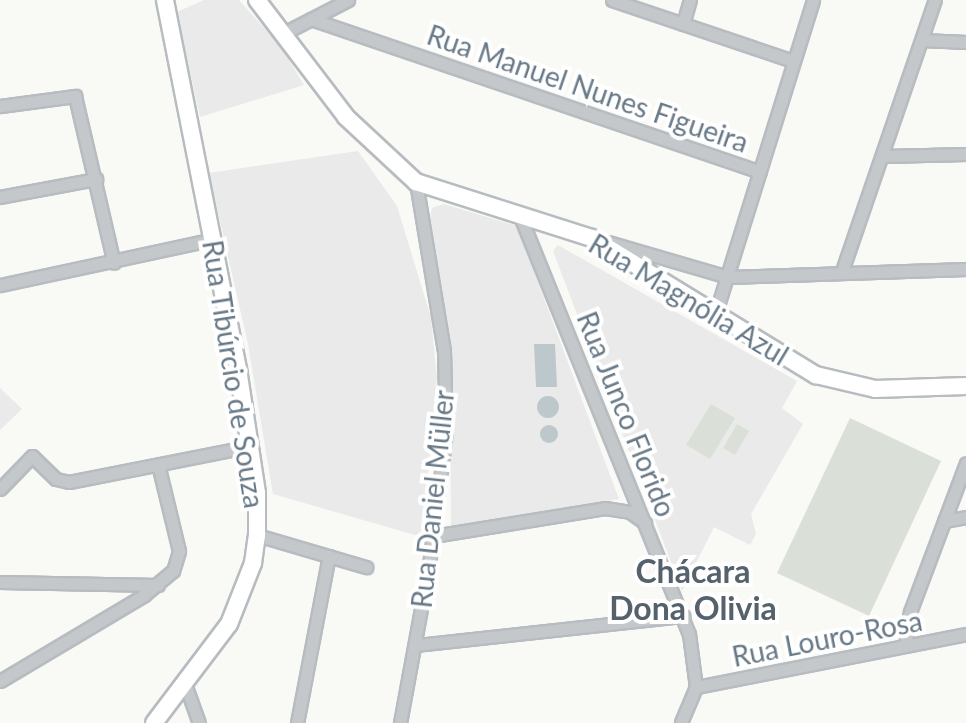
<!DOCTYPE html>
<meta charset="utf-8">
<style>
body{margin:0}
#map{position:relative;width:966px;height:723px;overflow:hidden;background:#f9f9f6;font-family:Lato,sans-serif}
div>[style]{position:absolute}
.built>*{inset:0;background:#e9eae9}
.green>*{inset:0;background:#dae0d7}
.water>*{inset:0;background:#bcc8cc}
.round{border-radius:50%}
.roads{filter:drop-shadow(2px 0 #b6bcc0) drop-shadow(-2px 0 #b6bcc0) drop-shadow(0 2px #b6bcc0) drop-shadow(0 -2px #b6bcc0)}
.street>*{height:11px;margin:-5.5px;padding:0 5.5px;transform-origin:5.5px;border-radius:5.5px;background:#c4c8cb}
.secondary>*{height:16px;margin:-8px;padding:0 8px;transform-origin:8px;border-radius:8px;background:#fff}
span{translate:-50% -50%;white-space:nowrap;text-align:center;line-height:1.15;-webkit-text-stroke:8px #fff;paint-order:stroke}
.street-label{font-size:28px;color:#677987}
.quarter-label{font-size:32px;color:#55626c;font-weight:700}
</style>
<div id="map">
<div class="built">
<i style="clip-path:polygon(204px 0,239px 0,282px 48px,304px 85px,200px 117px,177px 12px)"></i>
<i style="clip-path:polygon(358px 151px,397px 206px,431px 318px,437px 379px,422px 537px,273px 494px,248px 344px,209px 173px)"></i>
<i style="clip-path:polygon(444px 204px,517px 226px,619px 499px,451px 526px,450px 380px,430px 218px,432px 208px)"></i>
<i style="clip-path:polygon(558px 245px,797px 381px,782px 408px,803px 424px,751px 514px,756px 534px,750px 545px,714px 527px,682px 591px,553px 251px)"></i>
<i style="clip-path:polygon(0 388px,22px 409px,0 430px)"></i>
</div>
<div class="green">
<i style="clip-path:polygon(711px 404px,735px 418px,710px 459px,686px 445px)"></i>
<i style="clip-path:polygon(850px 418px,941px 461px,869px 616px,777px 573px)"></i>
<i style="clip-path:polygon(737px 424px,749px 431px,735px 455px,723px 448px)"></i>
</div>
<div class="water">
<i style="clip-path:polygon(534px 344px,555px 344px,557px 387px,536px 387px)"></i>
<i class="round" style="left:537px;top:396px;width:22px;height:22px"></i>
<i class="round" style="left:540px;top:425px;width:18px;height:18px"></i>
</div>
<div class="roads">
<div class="street">
<i style="left:612px;top:0;width:191px;rotate:18.6deg"></i>
<i style="left:311px;top:19px;width:474px;rotate:18.8deg"></i>
<i style="left:683px;top:24px;width:25px;rotate:-74deg"></i>
<i style="left:286px;top:32px;width:70px;rotate:-27.3deg"></i>
<i style="left:922px;top:40px;width:44px;rotate:2.6deg"></i>
<i style="left:0;top:106px;width:76px;rotate:-7.6deg"></i>
<i style="left:75px;top:96px;width:171px;rotate:76.9deg"></i>
<i style="left:884px;top:156px;width:82px;rotate:-1.4deg"></i>
<i style="left:0;top:197px;width:98px;rotate:-10.6deg"></i>
<i style="left:520px;top:216px;width:451px;rotate:68deg"></i>
<i style="left:689px;top:634px;width:53px;rotate:82.5deg"></i>
<i style="left:696px;top:687px;width:39px;rotate:113deg"></i>
<i style="left:608px;top:242px;width:125px;rotate:16.3deg"></i>
<i style="left:728px;top:277px;width:238px;rotate:-1.9deg"></i>
<i style="left:842px;top:271px;width:287px;rotate:-71.1deg"></i>
<i style="left:0;top:285px;width:219px;rotate:-12.1deg"></i>
<i style="left:715px;top:315px;width:330px;rotate:-72.7deg"></i>
<i style="left:0;top:489px;width:46px;rotate:-45.9deg"></i>
<i style="left:32px;top:456px;width:33px;rotate:44deg"></i>
<i style="left:56px;top:479px;width:13px;rotate:13deg"></i>
<i style="left:69px;top:482px;width:185px;rotate:-11.2deg"></i>
<i style="left:944px;top:521px;width:22px;rotate:-10deg"></i>
<i style="left:257px;top:535px;width:114px;rotate:16.4deg"></i>
<i style="left:433px;top:536px;width:174px;rotate:-9.2deg"></i>
<i style="left:605px;top:508px;width:25px;rotate:9deg"></i>
<i style="left:630px;top:512px;width:19px;rotate:36deg"></i>
<i style="left:0;top:582px;width:158px;rotate:1.1deg"></i>
<i style="left:416px;top:645px;width:269px;rotate:-6.2deg"></i>
<i style="left:905px;top:646px;width:34px;rotate:-82deg"></i>
<i style="left:910px;top:612px;width:159px;rotate:-69.4deg"></i>
<i style="left:0;top:681px;width:168px;rotate:-30.8deg"></i>
<i style="left:144px;top:595px;width:38px;rotate:-40deg"></i>
<i style="left:173px;top:571px;width:21px;rotate:-73deg"></i>
<i style="left:179px;top:551px;width:89px;rotate:-103.6deg"></i>
<i style="left:185px;top:684px;width:41px;rotate:70.3deg"></i>
<i style="left:696px;top:687px;width:275px;rotate:-11.1deg"></i>
<i style="left:297px;top:723px;width:170px;rotate:-79.2deg"></i>
<i style="left:400px;top:723px;width:161px;rotate:-79.6deg"></i>
<i style="left:429px;top:565px;width:133px;rotate:-82.7deg"></i>
<i style="left:446px;top:433px;width:82px;rotate:-91.4deg"></i>
<i style="left:444px;top:351px;width:171px;rotate:-99.4deg"></i>
</div>
<div class="secondary">
<i style="left:257px;top:0;width:147px;rotate:52.7deg"></i>
<i style="left:346px;top:117px;width:96px;rotate:42.9deg"></i>
<i style="left:416px;top:182px;width:185px;rotate:17.7deg"></i>
<i style="left:592px;top:238px;width:263px;rotate:31.5deg"></i>
<i style="left:816px;top:375px;width:61px;rotate:13.3deg"></i>
<i style="left:875px;top:389px;width:91px;rotate:-1.9deg"></i>
<i style="left:154px;top:723px;width:124px;rotate:-52.9deg"></i>
<i style="left:229px;top:624px;width:66px;rotate:-68.5deg"></i>
<i style="left:253px;top:563px;width:28px;rotate:-82deg"></i>
<i style="left:257px;top:535px;width:42px;rotate:-90deg"></i>
<i style="left:257px;top:493px;width:125px;rotate:-98.7deg"></i>
<i style="left:238px;top:369px;width:376px;rotate:-101.2deg"></i>
</div>
</div>
<div class="street-label">
<span style="left:588px;top:88px;rotate:19deg">Rua Manuel Nunes Figueira</span>
<span style="left:689px;top:299px;rotate:31deg">Rua Magnólia Azul</span>
<span style="left:234px;top:374px;rotate:81deg">Rua Tibúrcio de Souza</span>
<span style="left:627px;top:414px;rotate:68deg">Rua Junco Florido</span>
<span style="left:432px;top:499px;rotate:-84deg">Rua Daniel Müller</span>
<span style="left:827px;top:638px;rotate:-11deg">Rua Louro-Rosa</span>
</div>
<div class="quarter-label">
<span style="left:693px;top:590px">Chácara<br>Dona Olivia</span>
</div>
</div>
